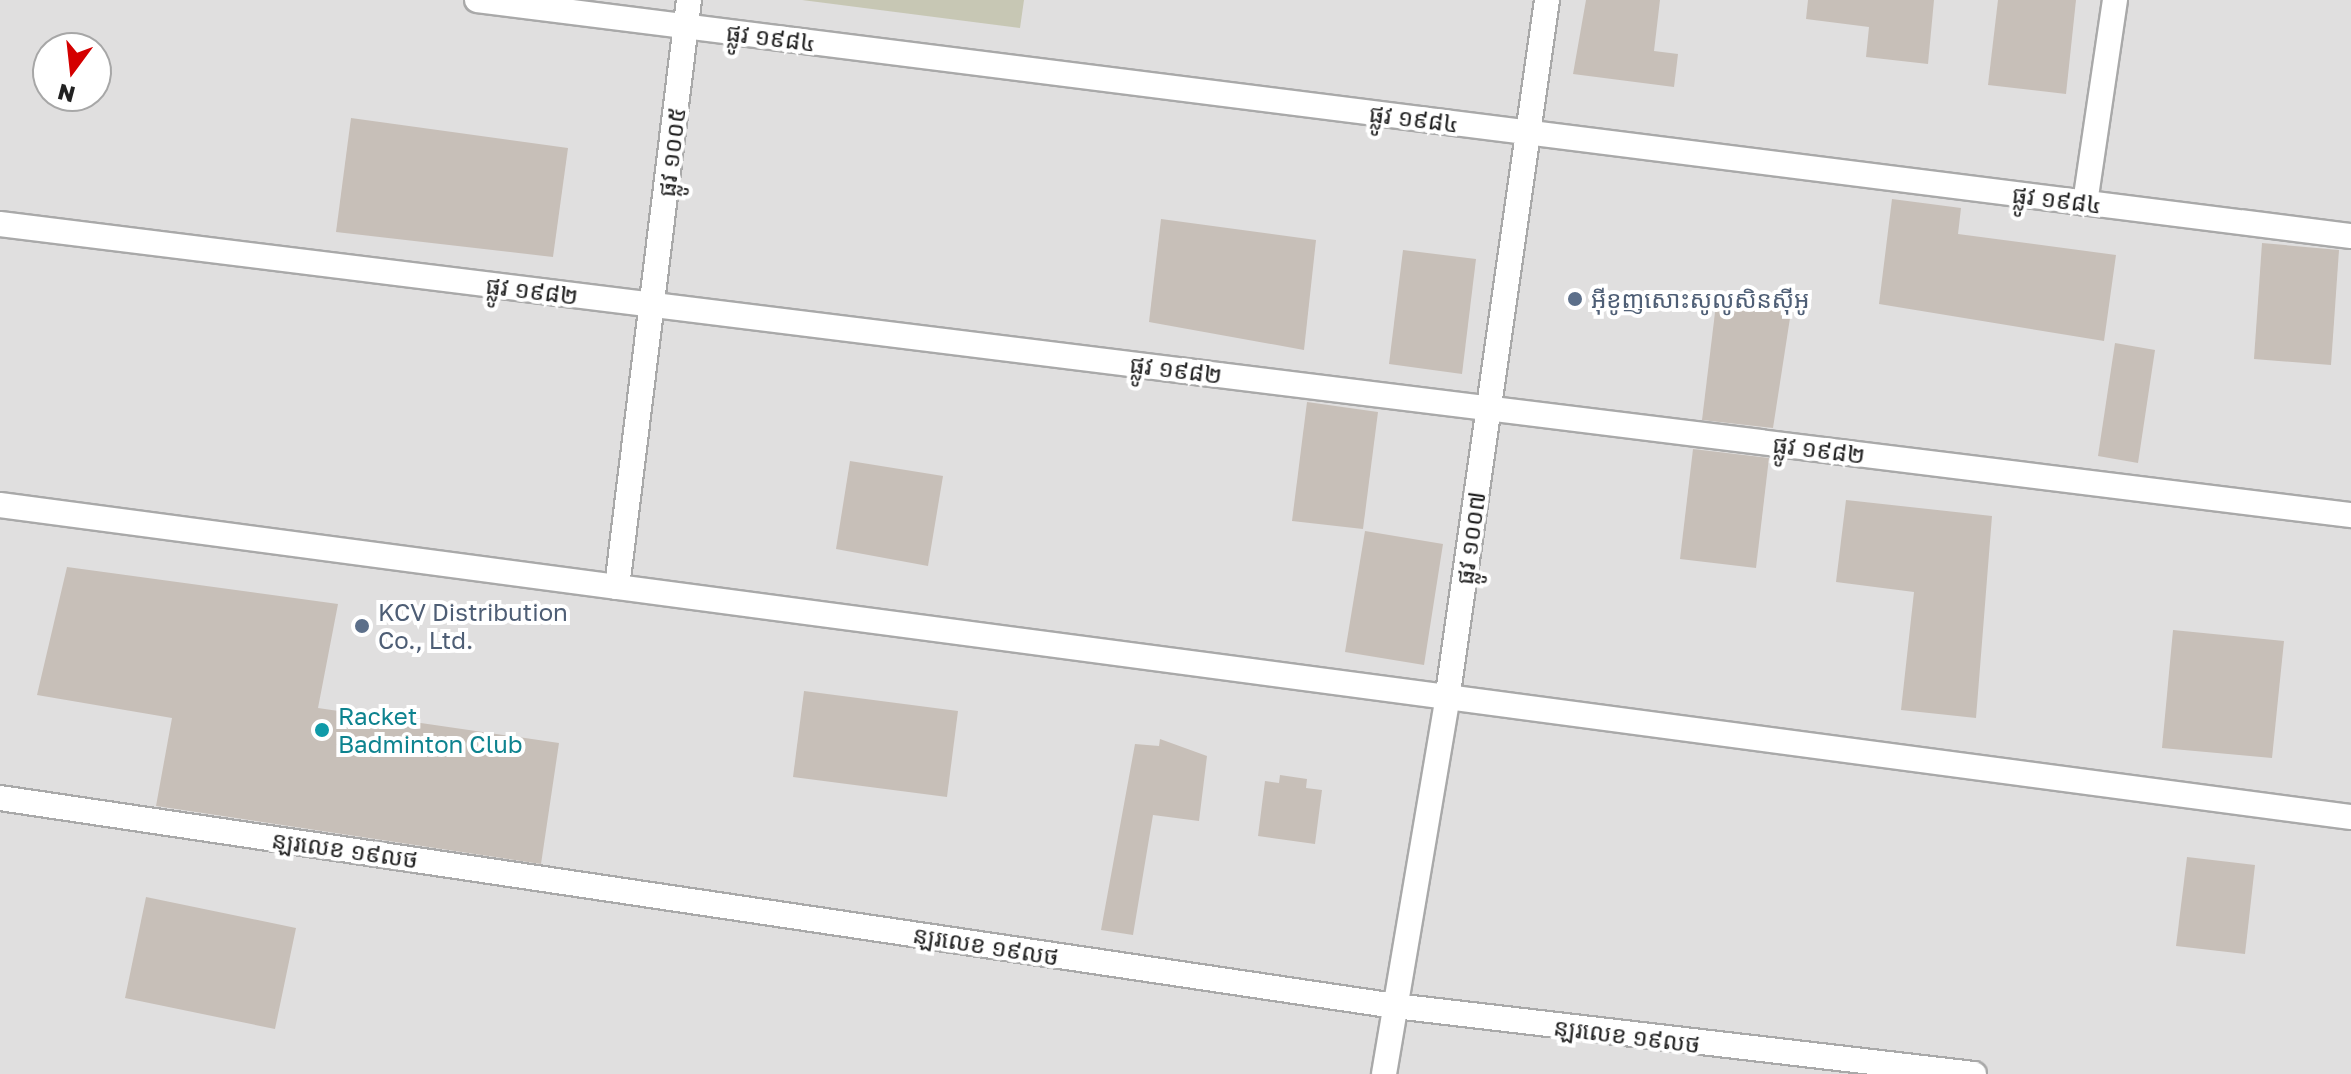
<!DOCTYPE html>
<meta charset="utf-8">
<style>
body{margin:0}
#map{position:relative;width:2351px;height:1074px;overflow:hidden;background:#f2efe9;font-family:"Golos Text","Noto Sans Khmer",sans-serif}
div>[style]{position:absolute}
.residential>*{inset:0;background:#e0dfdf}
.construction>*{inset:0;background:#c7c7b4}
.building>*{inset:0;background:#c7bfb8}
.roads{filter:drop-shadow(2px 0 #a9a9a9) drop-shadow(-2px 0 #a9a9a9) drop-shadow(0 2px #a9a9a9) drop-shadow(0 -2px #a9a9a9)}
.street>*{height:24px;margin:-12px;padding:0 12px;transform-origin:12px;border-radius:12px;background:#fff}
.dots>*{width:22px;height:22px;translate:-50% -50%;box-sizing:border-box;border:4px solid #fff;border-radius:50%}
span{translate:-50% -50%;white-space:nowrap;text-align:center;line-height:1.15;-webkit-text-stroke:8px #fff;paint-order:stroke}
.street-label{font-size:24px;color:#222}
.service-label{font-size:24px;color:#4e5e75}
.left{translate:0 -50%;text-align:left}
.culture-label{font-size:24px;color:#0d838f}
.north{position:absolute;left:32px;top:32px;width:80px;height:80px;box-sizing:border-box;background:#fff;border:2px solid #a7a7a7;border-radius:50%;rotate:195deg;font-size:22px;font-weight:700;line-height:32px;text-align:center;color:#222}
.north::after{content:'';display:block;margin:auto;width:28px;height:36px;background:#d40000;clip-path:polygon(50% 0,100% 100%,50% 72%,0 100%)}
</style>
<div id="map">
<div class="residential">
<i style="clip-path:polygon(evenodd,0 0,2351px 0,2351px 1074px,0 1074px,0 0,48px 48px,96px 48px,96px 96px,48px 96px,48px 48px)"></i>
</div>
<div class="construction">
<i style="clip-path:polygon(802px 0,1024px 0,1020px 28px)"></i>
</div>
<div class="building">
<i style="clip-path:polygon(1586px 0,1660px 0,1654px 51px,1678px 54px,1674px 87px,1573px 74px)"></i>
<i style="clip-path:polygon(1808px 0,1934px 0,1928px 64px,1866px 57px,1869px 27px,1806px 19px)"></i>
<i style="clip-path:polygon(1998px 0,2076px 0,2066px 94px,1988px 85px)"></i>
<i style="clip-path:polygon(351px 118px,568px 148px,553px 257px,336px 232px)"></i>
<i style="clip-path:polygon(1892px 199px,1961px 208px,1958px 234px,2116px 255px,2104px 341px,1879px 304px)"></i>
<i style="clip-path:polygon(1161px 219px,1316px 240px,1304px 350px,1149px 322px)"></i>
<i style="clip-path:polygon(2262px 243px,2339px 250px,2331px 365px,2254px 359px)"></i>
<i style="clip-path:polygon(1403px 250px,1476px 259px,1462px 374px,1389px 364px)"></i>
<i style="clip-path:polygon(1717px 296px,1792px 305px,1773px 428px,1702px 420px)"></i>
<i style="clip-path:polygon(2115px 343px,2155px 350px,2138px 463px,2098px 456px)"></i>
<i style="clip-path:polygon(1307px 402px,1378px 412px,1363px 529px,1292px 521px)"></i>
<i style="clip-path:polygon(1693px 449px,1769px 458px,1756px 568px,1680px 559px)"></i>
<i style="clip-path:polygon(850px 461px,943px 476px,928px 566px,836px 549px)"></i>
<i style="clip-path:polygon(1846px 500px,1992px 516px,1976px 718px,1901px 710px,1914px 592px,1836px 582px)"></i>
<i style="clip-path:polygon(1365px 531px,1443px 544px,1424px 665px,1345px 652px)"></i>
<i style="clip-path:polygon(67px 567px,338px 604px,318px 708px,559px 743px,541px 864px,156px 806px,172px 718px,37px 695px)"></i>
<i style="clip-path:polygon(2173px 630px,2284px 641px,2272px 758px,2162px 748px)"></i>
<i style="clip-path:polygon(804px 691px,958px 711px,947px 797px,793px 777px)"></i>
<i style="clip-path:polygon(1160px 739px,1207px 756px,1199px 821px,1153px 815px,1133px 935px,1101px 930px,1135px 744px,1159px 746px)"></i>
<i style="clip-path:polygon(1280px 775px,1307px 779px,1306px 788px,1322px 790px,1315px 844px,1258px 836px,1265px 781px,1279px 783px)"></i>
<i style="clip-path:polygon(2187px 857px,2255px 865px,2245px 954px,2176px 946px)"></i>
<i style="clip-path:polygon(146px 897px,296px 928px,275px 1029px,125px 998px)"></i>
</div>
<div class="roads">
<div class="street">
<i style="left:477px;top:0;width:1889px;rotate:7.18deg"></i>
<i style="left:2085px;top:203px;width:205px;rotate:-81.6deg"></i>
<i style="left:0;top:224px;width:2369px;rotate:7.06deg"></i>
<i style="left:0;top:505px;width:2372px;rotate:7.56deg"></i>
<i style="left:617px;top:587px;width:591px;rotate:-83.01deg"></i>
<i style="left:0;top:798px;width:1410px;rotate:8.48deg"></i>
<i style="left:1395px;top:1006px;width:583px;rotate:6.7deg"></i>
<i style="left:1384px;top:1074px;width:379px;rotate:-80.4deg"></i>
<i style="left:1447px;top:700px;width:707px;rotate:-81.87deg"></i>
</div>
</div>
<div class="dots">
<i style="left:1575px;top:299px;background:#5c6f8a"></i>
<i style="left:362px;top:626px;background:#5c6f8a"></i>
<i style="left:322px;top:730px;background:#0f9aa8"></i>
</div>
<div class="street-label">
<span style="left:771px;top:37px;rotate:7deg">ផ្លូវ ១៩៨៤</span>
<span style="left:1414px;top:118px;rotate:7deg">ផ្លូវ ១៩៨៤</span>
<span style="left:671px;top:152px;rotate:-83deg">ផ្លូវ ១០០៥</span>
<span style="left:2057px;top:199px;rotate:7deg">ផ្លូវ ១៩៨៤</span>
<span style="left:532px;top:290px;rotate:7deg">ផ្លូវ ១៩៨២</span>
<span style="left:1176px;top:369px;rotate:7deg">ផ្លូវ ១៩៨២</span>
<span style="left:1819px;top:449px;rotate:7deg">ផ្លូវ ១៩៨២</span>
<span style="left:1470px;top:538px;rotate:-82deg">ផ្លូវ ១០០៧</span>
<span style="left:345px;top:849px;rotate:8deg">ន្ឡរលេខ ១៩លថ</span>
<span style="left:986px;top:945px;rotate:9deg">ន្ឡរលេខ ១៩លថ</span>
<span style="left:1627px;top:1035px;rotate:7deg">ន្ឡរលេខ ១៩លថ</span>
</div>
<div class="service-label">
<span class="left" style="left:1591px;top:299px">អ៊ីខូញសោះសូលូសិនស៊ីអូ</span>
<span class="left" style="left:378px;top:626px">KCV Distribution<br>Co., Ltd.</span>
</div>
<div class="culture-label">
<span class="left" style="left:338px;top:730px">Racket<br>Badminton Club</span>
</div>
<div class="north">N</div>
</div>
